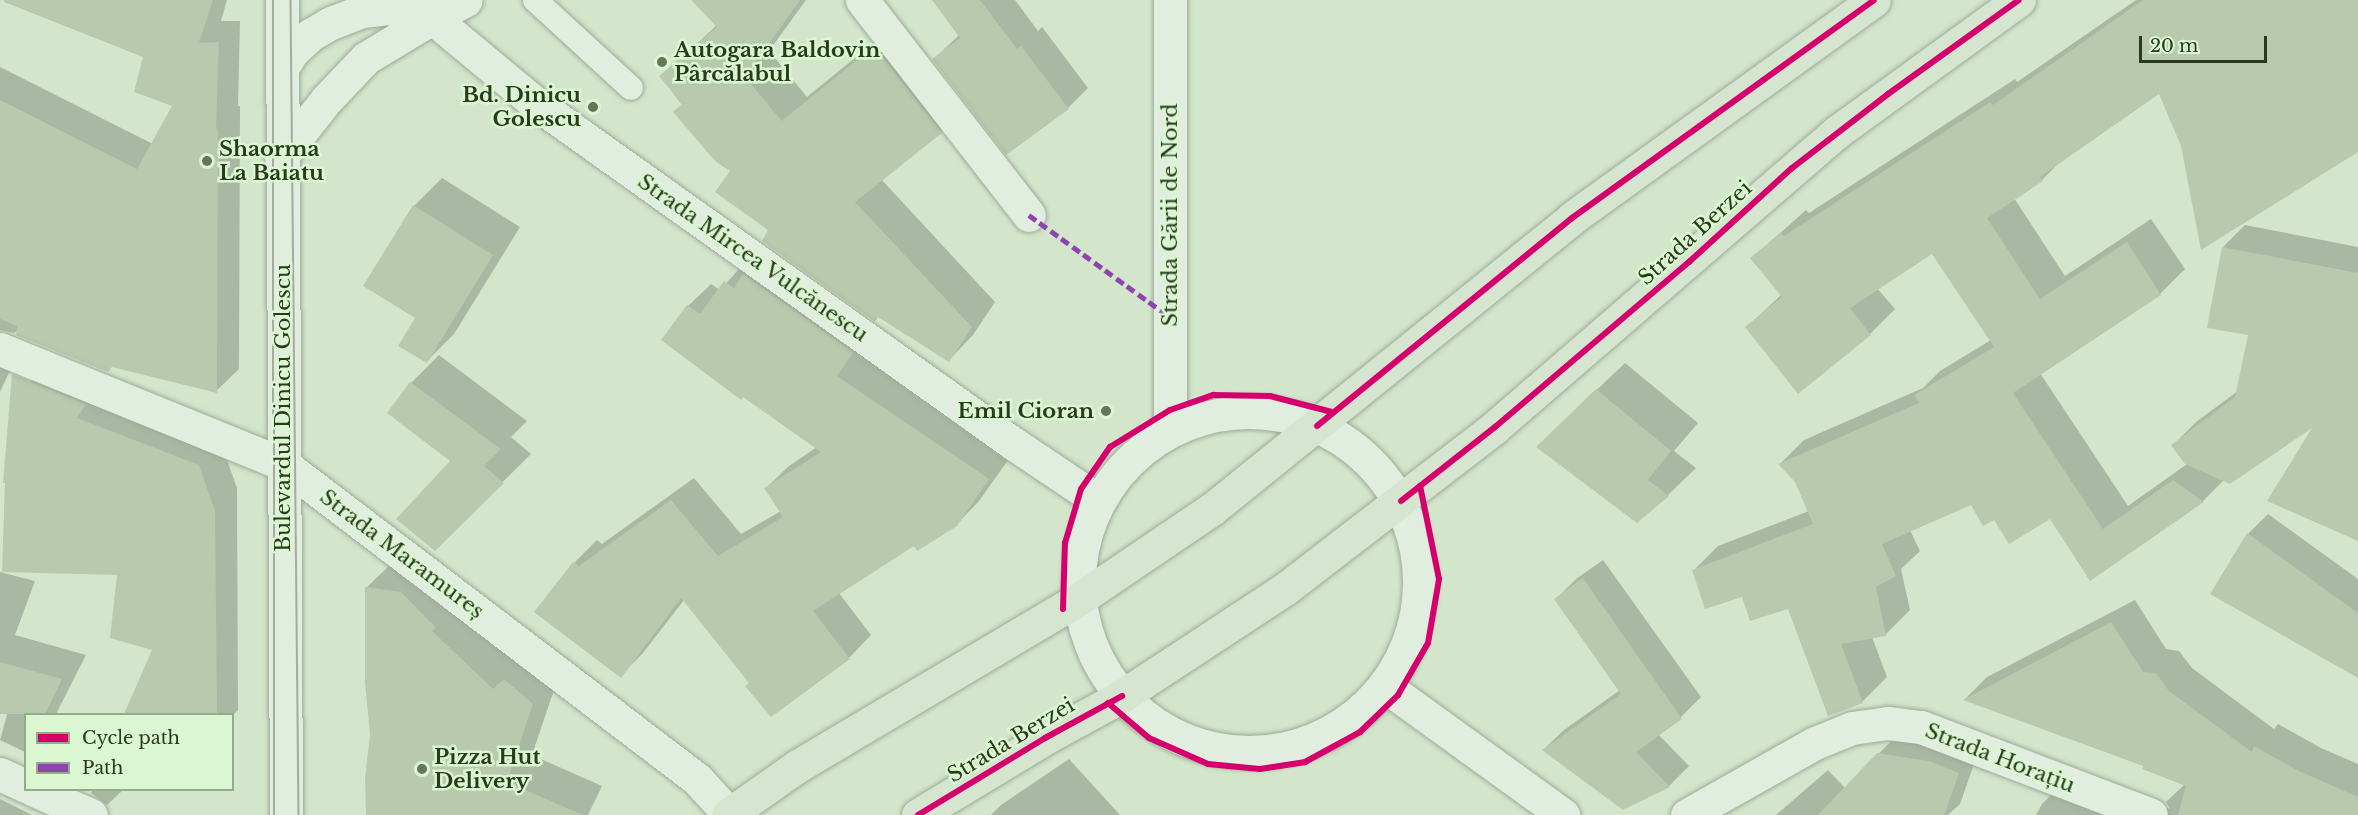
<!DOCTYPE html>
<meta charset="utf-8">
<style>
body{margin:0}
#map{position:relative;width:2358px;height:815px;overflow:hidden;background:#d3e6cc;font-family:"Libre Baskerville",serif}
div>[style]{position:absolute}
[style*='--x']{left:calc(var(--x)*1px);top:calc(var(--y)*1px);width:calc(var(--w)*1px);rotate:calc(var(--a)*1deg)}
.shadow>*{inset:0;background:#0003}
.building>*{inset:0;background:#b9c9ad}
.roads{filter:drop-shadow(0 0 2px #9dab96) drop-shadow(0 0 2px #9dab96)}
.service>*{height:24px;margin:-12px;padding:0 12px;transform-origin:12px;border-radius:12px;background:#e1eddf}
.minor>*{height:33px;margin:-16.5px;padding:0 16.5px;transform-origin:16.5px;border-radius:16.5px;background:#e1eddf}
.tertiary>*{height:33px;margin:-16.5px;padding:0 16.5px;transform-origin:16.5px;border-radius:16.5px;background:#e1eddf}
.secondary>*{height:33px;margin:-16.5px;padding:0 16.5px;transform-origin:16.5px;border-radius:16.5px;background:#e1eddf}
.secondary>.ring{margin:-16.5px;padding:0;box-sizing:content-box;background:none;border:33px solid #e1eddf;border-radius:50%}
.primary>*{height:33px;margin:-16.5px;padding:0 16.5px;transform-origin:16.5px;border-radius:16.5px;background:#d5e5d0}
.tram>*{height:1.5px;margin:-0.75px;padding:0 0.75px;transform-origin:0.75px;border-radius:0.75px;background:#a3ac9f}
.quiet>*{height:4.5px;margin-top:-2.25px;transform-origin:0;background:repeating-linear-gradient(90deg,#8e44ad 0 9px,transparent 0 13.5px)}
.cycleway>*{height:6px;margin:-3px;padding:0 3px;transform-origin:3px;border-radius:3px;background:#d6006c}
.dots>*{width:16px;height:16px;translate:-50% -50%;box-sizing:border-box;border:3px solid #daf7d2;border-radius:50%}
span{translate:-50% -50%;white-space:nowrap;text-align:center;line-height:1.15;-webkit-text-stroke:5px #daf7d2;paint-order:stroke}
.poi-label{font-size:21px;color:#2a3a1d;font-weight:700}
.left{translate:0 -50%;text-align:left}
.right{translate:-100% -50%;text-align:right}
.street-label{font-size:21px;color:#2a3a1d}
.legend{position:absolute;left:24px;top:713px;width:210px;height:78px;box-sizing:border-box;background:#daf7d2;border:2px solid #94ab8a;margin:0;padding:8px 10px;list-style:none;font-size:18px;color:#2a3a1d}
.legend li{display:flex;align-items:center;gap:12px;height:30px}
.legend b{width:30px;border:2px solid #94ab8a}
.scale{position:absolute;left:2139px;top:36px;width:128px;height:27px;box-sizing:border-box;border:3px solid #2a3a1d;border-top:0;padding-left:8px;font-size:18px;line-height:21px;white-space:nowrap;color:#2a3a1d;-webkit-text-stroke:4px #daf7d2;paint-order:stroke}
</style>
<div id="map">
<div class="shadow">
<i style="clip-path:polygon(3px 0,227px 0,221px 21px,240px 21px,238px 106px,240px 106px,239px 369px,216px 391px,18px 330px,14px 333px,0 330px,0 67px,153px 144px,174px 106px,145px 56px)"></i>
<i style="clip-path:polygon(693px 0,806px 0,769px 51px,807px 97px,899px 22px,965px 107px,941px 132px,881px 179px,995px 302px,973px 335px,949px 360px,770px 229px,732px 171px,661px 77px,717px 25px)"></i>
<i style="clip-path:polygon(942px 0,1015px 0,1038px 31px,1042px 27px,1088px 88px,1068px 108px,934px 59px,959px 35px)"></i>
<i style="clip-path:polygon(2136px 0,2358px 0,2358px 149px,2182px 146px,2159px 92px,2063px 159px,2042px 180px,2014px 198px,2065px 276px,2151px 219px,2185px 269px,2161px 293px,2040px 373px,2128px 506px,2187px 464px,2173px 445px,2196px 422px,2238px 391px,2249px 333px,2223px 247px,2245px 225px,2358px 247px,2358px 540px,2317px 422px,2224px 480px,2203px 501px,2090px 579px,2051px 517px,1994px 518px,1972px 503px,1910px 530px,1920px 551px,1901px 569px,1910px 610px,1886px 634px,1872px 637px,1887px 677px,1862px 702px,1789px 607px,1742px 595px,1694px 570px,1718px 546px,1809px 511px,1796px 481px,1780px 464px,1804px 440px,1923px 388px,1940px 371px,1991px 340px,1933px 252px,1877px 288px,1895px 309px,1870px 334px,1798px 392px,1747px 327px,1781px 295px,1752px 258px,1806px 210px,1809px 213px,2015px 79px,2017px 82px)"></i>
<i style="clip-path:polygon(442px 178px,520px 227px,454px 334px,426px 362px,417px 318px,414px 206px)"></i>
<i style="clip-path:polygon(748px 259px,1011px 456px,979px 501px,956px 525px,915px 544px,839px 593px,871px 635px,849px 658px,751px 682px,684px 600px,643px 653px,620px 676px,536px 612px,574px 563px,597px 540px,602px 544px,694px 478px,741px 534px,781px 511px,766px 488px,789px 466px,817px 447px,688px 306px,711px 284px,720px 290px)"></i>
<i style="clip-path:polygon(439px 355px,527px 421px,511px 437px,531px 454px,435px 549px,453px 461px,411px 383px)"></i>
<i style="clip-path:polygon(0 360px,12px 366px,0 392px)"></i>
<i style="clip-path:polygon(1625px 363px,1698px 423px,1674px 451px,1696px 468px,1668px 495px,1637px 521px,1566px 419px)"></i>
<i style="clip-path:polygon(34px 378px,221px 443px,237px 488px,238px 710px,232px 716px,126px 714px,155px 649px,119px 574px,12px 400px)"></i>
<i style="clip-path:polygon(2268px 514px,2358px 579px,2358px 676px,2248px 534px)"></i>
<i style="clip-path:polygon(1603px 560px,1701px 697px,1681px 717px,1658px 734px,1689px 766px,1669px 786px,1623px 808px,1544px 749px,1564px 730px,1620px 690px,1556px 599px,1576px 579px)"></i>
<i style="clip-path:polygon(393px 562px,558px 678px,532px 755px,602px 786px,588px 815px,368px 815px,371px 734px,367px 587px)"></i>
<i style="clip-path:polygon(0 572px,35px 581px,15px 635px,86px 655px,56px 714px,26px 714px,25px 752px,0 740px,9px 707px,0 703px)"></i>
<i style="clip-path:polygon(2135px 600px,2166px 649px,2179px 651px,2192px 668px,2274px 729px,2278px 724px,2321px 748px,2358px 764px,2358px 815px,2036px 815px,2042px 804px,2065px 781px,2170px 809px,2166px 802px,2185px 784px,2145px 765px,1965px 699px,1987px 677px)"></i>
<i style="clip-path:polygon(1899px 733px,1978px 753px,1960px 804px,1948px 815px,1776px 815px,1828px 770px,1845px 788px)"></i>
<i style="clip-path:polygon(1069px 759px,1120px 815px,991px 815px,1001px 805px)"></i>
<i style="clip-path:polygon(93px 790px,123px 790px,107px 805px,91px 793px)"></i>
<i style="clip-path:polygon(0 799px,32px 815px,0 815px)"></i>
</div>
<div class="building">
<i style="clip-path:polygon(5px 0,213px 0,199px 43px,219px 42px,216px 128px,218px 129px,217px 393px,112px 367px,108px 372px,16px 335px,17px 326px,0 319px,0 100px,137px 169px,172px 106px,134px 92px,143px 57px,4px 2px)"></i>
<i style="clip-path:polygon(691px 0,800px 0,745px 77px,782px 121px,874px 46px,942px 133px,855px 202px,972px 327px,949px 362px,878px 317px,875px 322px,762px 241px,768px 230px,715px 192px,730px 171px,716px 162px,673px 112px,682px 104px,659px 76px,717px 27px)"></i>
<i style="clip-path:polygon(932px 0,980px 0,1017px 49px,1021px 46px,1069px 109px,1006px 155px,932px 59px,960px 38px)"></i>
<i style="clip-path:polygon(2143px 0,2358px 0,2358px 152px,2201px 250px,2181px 146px,2159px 94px,2040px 177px,2043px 181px,1987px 218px,2040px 299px,2127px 242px,2161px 295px,2013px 393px,2103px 529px,2173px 480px,2204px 502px,2090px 581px,2050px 519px,2009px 544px,1994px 520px,1983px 526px,1971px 505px,1882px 544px,1896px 576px,1876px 587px,1886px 636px,1841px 644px,1863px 703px,1828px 716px,1788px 609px,1750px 621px,1742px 597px,1705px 609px,1692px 570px,1813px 524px,1795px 482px,1778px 464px,1919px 403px,1914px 395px,1994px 347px,1932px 254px,1850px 308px,1871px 335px,1798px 394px,1745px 327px,1782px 297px,1750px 258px,1781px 233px,1784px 236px,1990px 102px,1993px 105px)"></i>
<i style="clip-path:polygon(413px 205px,493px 255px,427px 363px,398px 346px,415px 318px,363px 286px)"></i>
<i style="clip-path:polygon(2222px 247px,2358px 273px,2358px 541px,2267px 501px,2312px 428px,2230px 484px,2185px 464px,2171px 445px,2235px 397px,2248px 335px,2207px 328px)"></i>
<i style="clip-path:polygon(743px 274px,853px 352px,837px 376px,989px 479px,957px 526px,917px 551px,914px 546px,813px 611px,850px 659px,771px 717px,745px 686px,749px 683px,681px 598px,621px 678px,534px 612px,573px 562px,579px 566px,671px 500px,718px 556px,783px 517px,764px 488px,821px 452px,743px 397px,741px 400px,661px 340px,687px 305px,700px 314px,724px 281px,734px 288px)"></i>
<i style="clip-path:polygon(12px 374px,86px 404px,77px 418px,199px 465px,215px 511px,217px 714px,124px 714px,152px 650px,110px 638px,117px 575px,2px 572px,5px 483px,3px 483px)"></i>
<i style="clip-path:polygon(410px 382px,501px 449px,484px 466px,504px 483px,435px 551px,396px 519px,450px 461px,387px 413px)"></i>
<i style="clip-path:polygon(1596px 389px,1671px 451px,1648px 480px,1669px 496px,1637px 523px,1536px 447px)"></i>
<i style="clip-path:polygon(2247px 533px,2358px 613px,2358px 678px,2210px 594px)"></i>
<i style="clip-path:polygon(1583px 578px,1682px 719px,1636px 752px,1670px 787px,1623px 810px,1542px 750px,1621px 694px,1554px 599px)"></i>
<i style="clip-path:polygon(365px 587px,401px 592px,436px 628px,432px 631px,493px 689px,504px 679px,533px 704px,507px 782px,583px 815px,366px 815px,365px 779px,370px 734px,365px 683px)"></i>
<i style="clip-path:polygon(2111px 622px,2143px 672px,2156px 673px,2169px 691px,2252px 752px,2254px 746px,2297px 770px,2358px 797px,2358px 815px,2178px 815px,2186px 786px,2142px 769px,2143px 766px,1963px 700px)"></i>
<i style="clip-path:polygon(0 662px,62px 679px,45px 714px,0 714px)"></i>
<i style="clip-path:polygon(1877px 753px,1929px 761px,1959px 773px,1944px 815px,1818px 815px)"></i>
</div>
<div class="roads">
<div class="service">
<i style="--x:535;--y:0;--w:130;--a:42.5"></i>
</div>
<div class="minor">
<i style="--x:862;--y:0;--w:272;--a:52.2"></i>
<i style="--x:0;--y:349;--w:305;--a:22.1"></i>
<i style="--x:283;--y:464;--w:520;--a:37.27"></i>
<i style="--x:697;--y:779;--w:47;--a:47.6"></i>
<i style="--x:0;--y:774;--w:29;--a:25"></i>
<i style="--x:34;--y:790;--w:62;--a:23.7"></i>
<i style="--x:1687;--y:815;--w:147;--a:-29.4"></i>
<i style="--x:1815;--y:743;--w:40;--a:-22"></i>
<i style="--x:1852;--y:728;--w:36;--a:-8"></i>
<i style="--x:1888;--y:723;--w:33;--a:7"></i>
<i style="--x:1921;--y:727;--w:246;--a:20.9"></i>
</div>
<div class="tertiary">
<i style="--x:432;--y:18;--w:38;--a:-28"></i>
<i style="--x:1170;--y:430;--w:430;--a:-90"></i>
</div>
<div class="secondary">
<i style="--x:282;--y:0;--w:815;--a:89.72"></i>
<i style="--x:411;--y:0;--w:160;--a:39.7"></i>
<i style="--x:534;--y:102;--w:589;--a:35.47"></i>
<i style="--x:1014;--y:444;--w:102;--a:33.8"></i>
<i style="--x:282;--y:68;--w:19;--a:-58"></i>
<i style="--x:292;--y:52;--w:25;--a:-43"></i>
<i style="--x:310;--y:35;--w:24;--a:-30"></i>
<i style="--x:331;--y:23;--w:33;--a:-21"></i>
<i style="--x:362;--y:11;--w:55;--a:-6.2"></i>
<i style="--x:281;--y:157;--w:74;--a:-51.6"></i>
<i style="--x:327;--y:99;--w:57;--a:-46.4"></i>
<i style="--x:366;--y:58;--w:77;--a:-31.2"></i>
<i class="ring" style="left:1079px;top:412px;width:307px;height:307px"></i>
<i style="--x:1385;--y:686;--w:220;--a:35.9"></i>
</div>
<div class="primary">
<i style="--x:728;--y:815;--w:83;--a:-35.2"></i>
<i style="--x:796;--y:767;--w:329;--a:-30.7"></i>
<i style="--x:1079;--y:599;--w:161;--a:-34.1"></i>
<i style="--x:1212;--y:509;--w:463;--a:-38.9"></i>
<i style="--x:1572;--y:218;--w:372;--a:-35.8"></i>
<i style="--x:918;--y:815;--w:149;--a:-31.2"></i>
<i style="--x:1045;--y:738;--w:88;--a:-28.6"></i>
<i style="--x:1122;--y:696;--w:195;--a:-33.3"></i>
<i style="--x:1285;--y:589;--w:265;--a:-37.6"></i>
<i style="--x:1495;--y:427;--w:452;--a:-40.8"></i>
<i style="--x:1837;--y:132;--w:225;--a:-36"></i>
</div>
</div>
<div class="tram">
<i style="--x:273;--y:0;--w:815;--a:89.86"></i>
<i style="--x:291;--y:0;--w:815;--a:89.44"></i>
</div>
<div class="quiet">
<i style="--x:1029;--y:215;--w:174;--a:35.9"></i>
</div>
<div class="cycleway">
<i style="--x:1317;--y:426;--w:329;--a:-39.2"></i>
<i style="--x:1572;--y:218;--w:372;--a:-35.8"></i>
<i style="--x:1401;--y:501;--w:120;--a:-38.2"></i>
<i style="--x:1495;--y:427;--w:255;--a:-40.4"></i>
<i style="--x:1689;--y:262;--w:139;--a:-42.4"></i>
<i style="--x:1792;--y:168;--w:121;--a:-37.6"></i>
<i style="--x:1888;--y:94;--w:161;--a:-35.7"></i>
<i style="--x:1063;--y:609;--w:66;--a:-88.3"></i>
<i style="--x:1065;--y:543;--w:56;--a:-73.5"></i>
<i style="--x:1081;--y:489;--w:51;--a:-55.4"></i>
<i style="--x:1110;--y:447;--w:70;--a:-31.7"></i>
<i style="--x:1170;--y:410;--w:46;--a:-19.2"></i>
<i style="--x:1213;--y:395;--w:57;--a:1"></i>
<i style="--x:1270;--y:396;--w:64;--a:14.5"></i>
<i style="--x:1108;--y:703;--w:54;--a:40.5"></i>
<i style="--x:1149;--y:738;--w:64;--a:23.8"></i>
<i style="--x:1208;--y:764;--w:52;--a:5.5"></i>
<i style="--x:1260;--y:769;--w:46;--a:-8.8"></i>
<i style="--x:1305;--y:762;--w:63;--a:-28.6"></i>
<i style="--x:1360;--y:732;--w:53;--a:-44.2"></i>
<i style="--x:1398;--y:695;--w:60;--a:-60"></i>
<i style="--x:1428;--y:643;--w:65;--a:-80.2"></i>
<i style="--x:1439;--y:579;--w:95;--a:-101.5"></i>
<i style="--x:918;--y:815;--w:149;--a:-31.2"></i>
<i style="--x:1045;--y:738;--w:88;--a:-28.6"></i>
</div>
<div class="dots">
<i style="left:662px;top:62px;background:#65765a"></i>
<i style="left:593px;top:107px;background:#65765a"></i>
<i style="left:207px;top:161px;background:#65765a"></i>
<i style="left:1106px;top:411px;background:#65765a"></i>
<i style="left:422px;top:769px;background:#65765a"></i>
</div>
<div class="poi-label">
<span class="left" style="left:674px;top:62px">Autogara Baldovin<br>Pârcălabul</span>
<span class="right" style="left:581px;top:107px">Bd. Dinicu<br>Golescu</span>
<span class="left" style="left:219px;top:161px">Shaorma<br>La Baiatu</span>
<span class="right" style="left:1094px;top:411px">Emil Cioran</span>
<span class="left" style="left:434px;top:769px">Pizza Hut<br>Delivery</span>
</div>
<div class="street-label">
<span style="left:1170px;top:215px;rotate:-90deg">Strada Gării de Nord</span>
<span style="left:1695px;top:233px;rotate:-42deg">Strada Berzei</span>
<span style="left:753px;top:258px;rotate:35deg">Strada Mircea Vulcănescu</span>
<span style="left:283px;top:408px;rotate:-90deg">Bulevardul Dinicu Golescu</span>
<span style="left:402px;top:554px;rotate:37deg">Strada Maramureș</span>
<span style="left:1011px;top:740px;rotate:-31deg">Strada Berzei</span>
<span style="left:2000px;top:758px;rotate:21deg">Strada Horațiu</span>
</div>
<ul class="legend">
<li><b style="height:8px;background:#d6006c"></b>Cycle path</li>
<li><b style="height:8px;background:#8e44ad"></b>Path</li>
</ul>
<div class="scale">20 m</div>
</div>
